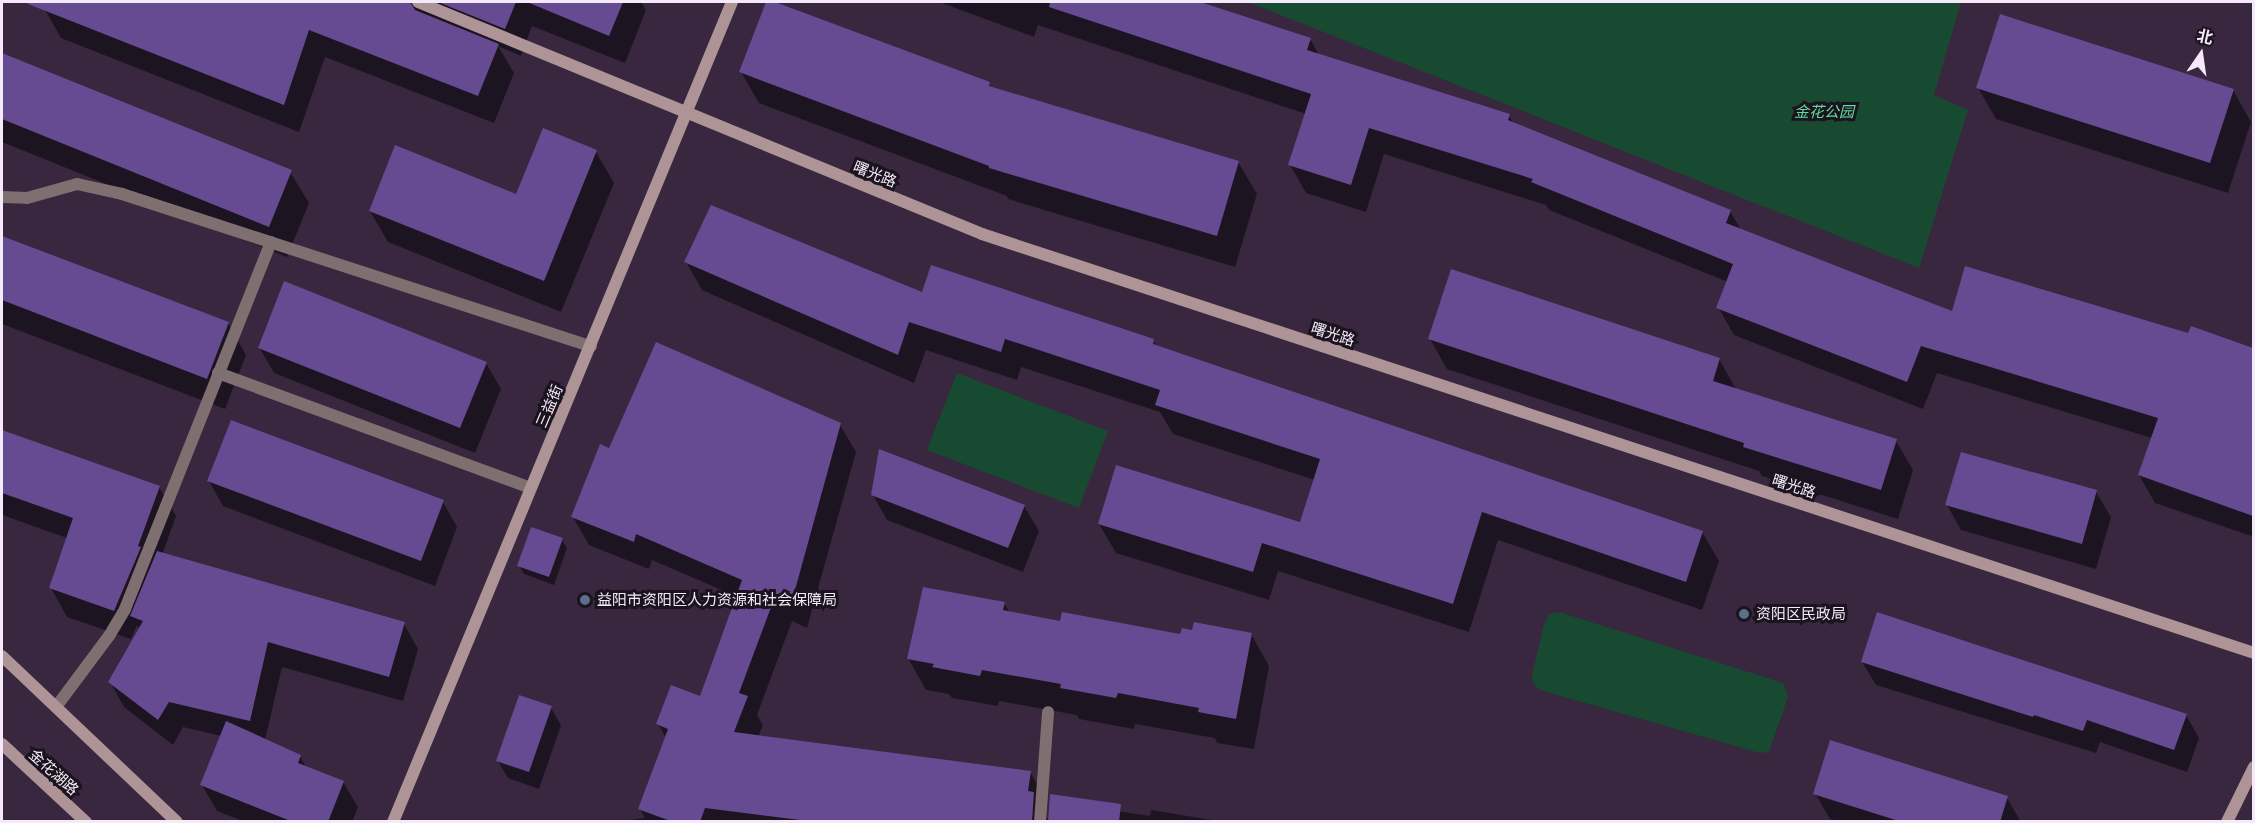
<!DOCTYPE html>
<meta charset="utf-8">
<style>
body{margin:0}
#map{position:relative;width:2255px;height:823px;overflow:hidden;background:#38273e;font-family:"IBM Plex Serif","Noto Sans SC",serif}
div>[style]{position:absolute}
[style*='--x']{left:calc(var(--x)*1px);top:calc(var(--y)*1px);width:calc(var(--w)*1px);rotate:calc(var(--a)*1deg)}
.green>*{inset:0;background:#184a31}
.shadow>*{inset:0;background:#0007}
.building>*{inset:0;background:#664a92}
.lane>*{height:12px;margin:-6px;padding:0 6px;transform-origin:6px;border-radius:6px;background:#806f70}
.secondary>*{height:12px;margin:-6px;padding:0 6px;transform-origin:6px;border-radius:6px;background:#ae9496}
.dots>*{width:16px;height:16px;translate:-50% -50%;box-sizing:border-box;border:3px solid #1b131d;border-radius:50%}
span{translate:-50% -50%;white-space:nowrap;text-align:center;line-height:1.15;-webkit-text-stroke:6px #1b131d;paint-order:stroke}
.park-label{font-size:15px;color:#5fdc9d;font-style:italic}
.street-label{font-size:15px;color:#f5eaf9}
.poi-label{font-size:15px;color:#f5eaf9}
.left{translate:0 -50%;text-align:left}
.frame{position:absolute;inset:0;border:3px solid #f5eaf9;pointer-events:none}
.north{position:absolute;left:2171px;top:24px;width:60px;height:60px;-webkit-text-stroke:4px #1b131d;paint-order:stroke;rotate:13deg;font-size:16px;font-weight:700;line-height:24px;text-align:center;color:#f5eaf9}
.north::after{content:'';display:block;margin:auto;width:21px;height:27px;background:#f5eaf9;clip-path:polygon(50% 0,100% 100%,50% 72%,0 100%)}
</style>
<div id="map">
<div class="green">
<i style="clip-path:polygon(1248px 2px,1961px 2px,1934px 95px,1968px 110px,1919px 268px)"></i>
<i style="clip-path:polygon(957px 373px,1108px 431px,1079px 508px,927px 450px)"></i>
<i style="clip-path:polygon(1559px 612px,1783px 683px,1788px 697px,1769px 752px,1760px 753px,1540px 690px,1533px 683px,1532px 675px,1544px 624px,1549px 614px)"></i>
</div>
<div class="shadow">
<i style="clip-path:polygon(48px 2px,641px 2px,646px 10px,625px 63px,532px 26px,521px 56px,498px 46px,514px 73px,494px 123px,325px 57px,299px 132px,61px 38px,45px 10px)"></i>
<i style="clip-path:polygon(768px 2px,989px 84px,992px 89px,1238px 162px,1257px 194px,1235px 267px,1008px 199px,1007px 196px,759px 103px,741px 72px)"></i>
<i style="clip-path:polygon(939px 2px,1195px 2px,1310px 39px,1319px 55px,1509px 116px,1515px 125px,1730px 211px,1741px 230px,1953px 313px,2189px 335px,2192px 328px,2254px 350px,2254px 537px,2155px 503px,2139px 475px,2152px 438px,1937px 373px,1923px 409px,1734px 335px,1718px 307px,1728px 282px,1549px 210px,1546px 205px,1384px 154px,1366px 212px,1306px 193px,1290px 165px,1306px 114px,1038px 25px,1034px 37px)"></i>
<i style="clip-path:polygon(2px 55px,290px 172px,309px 203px,287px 257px,2px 142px)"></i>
<i style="clip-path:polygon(1978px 88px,2233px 90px,2251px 122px,2228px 193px,1996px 119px)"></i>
<i style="clip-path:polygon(596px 152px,614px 183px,561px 312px,388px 242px,370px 211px,517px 196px)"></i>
<i style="clip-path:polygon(2px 237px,228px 323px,246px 355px,225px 409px,2px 324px)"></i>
<i style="clip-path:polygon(686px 262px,923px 294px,1153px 341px,1158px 348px,1702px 532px,1719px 561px,1702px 610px,1498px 540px,1469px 632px,1278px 571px,1269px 600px,1116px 553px,1099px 524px,1301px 524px,1315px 480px,1173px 434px,1160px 412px,1021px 367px,1017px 380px,926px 350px,914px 383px,702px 290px)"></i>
<i style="clip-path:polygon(1430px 339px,1719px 359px,1736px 389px,1896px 441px,1913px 470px,1898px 519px,1762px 476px,1759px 471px,1447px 369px)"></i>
<i style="clip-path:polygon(259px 347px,486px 363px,501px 389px,475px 453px,274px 373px)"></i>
<i style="clip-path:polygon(840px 425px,856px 452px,807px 628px,792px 621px,757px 715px,763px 725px,758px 737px,1030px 772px,1046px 799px,1044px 812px,1049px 822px,611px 822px,645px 818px,640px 809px,666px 738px,658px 724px,701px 698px,738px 597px,652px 560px,649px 569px,589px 545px,573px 517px,610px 450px)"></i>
<i style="clip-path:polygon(2px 431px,159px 487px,176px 516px,162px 555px,404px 624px,418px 649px,403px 701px,282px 667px,265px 740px,300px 756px,307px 769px,343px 782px,358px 807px,352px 822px,245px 822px,217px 811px,202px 785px,222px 736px,183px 727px,173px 745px,124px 707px,110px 682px,139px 629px,137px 625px,131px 639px,67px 617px,51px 588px,67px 538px,2px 515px)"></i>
<i style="clip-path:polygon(209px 481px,443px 502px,457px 527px,435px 586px,223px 506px)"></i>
<i style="clip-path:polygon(2096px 492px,2111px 517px,2096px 569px,1961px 530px,1947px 505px)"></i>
<i style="clip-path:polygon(873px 495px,1024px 506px,1039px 531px,1023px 572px,887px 520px)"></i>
<i style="clip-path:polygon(562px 540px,567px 548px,554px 585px,524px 574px,519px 566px)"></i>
<i style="clip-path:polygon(1004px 603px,1010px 613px,1061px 623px,1181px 636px,1251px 634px,1269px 666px,1254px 749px,1217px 743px,1215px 738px,1135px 724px,1134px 729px,1079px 719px,1077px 715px,999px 701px,998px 706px,952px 698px,949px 694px,926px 690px,908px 658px)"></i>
<i style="clip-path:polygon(1862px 662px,2186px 715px,2199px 738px,2187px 772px,2100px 742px,2096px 753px,1876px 685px)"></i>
<i style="clip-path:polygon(551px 708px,561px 725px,539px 789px,508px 778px,498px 761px)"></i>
<i style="clip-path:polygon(1815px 793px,2007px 798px,2021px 822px,1839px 822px,1830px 819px)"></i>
<i style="clip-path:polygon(1095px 808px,1150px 816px,1151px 810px,1224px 822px,1050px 822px)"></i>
</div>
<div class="building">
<i style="clip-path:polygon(28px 2px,410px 2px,415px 10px,499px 44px,478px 96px,309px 30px,284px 105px,28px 4px)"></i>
<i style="clip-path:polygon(438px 2px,516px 2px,505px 29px)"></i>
<i style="clip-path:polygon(527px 2px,623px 2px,609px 36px)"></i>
<i style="clip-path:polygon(766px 2px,775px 2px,990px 82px,989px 86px,1239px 161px,1217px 236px,989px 168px,989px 166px,739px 72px)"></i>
<i style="clip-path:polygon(1050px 2px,1200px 2px,1311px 38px,1307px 50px,1510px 114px,1508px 120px,1731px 210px,1726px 223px,1952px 311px,1965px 266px,2188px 333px,2191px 326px,2253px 348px,2253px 516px,2138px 475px,2158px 418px,1921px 346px,1907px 382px,1716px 308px,1733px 264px,1531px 182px,1533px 179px,1369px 128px,1351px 185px,1288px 165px,1311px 94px,1049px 7px)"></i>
<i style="clip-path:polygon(2000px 14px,2234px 89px,2210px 163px,1976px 88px)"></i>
<i style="clip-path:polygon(2px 53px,292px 170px,269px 227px,2px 119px)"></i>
<i style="clip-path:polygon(543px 128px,597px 150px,544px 281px,369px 211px,395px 145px,516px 194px)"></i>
<i style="clip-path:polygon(711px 205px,922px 292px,931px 265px,1154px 339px,1153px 344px,1703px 531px,1686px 582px,1482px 512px,1453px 604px,1262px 543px,1253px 572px,1098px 524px,1116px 465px,1300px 522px,1320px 459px,1155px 405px,1160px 390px,1005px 339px,1001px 352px,909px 322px,898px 355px,684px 262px)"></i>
<i style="clip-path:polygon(2px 236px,229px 322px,207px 379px,2px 300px)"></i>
<i style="clip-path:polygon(1451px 269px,1720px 358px,1713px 381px,1897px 439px,1881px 490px,1743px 447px,1744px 443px,1428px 339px)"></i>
<i style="clip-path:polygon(284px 281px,487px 362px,460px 428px,258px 348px)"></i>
<i style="clip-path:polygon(656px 342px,841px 423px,792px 601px,776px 594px,739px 693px,748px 696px,734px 732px,1031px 771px,1028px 791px,1034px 792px,1032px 822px,816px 822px,705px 808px,700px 822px,673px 822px,638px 809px,668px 729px,656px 724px,671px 685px,700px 696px,742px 580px,636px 534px,634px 542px,571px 517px,600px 444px,609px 448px)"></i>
<i style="clip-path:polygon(231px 420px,444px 500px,421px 561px,207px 481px)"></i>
<i style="clip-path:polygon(2px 430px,160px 486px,138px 546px,141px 547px,114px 611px,49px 588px,73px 518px,2px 493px)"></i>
<i style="clip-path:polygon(879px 449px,1025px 505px,1008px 548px,871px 495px)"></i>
<i style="clip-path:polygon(1961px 452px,2097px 490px,2082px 544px,1945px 505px)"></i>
<i style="clip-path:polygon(531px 527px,563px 538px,549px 577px,517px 566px)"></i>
<i style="clip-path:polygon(157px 551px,405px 622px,389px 677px,268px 642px,250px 721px,169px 702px,158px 720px,108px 682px,143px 621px,130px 616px)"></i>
<i style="clip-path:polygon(923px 587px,1005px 602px,1003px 610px,1060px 621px,1062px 612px,1180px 634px,1182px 628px,1192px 630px,1194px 622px,1252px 633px,1236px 719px,1198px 712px,1199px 708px,1118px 693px,1116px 698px,1060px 688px,1061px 684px,982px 670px,980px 676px,932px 667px,934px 664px,907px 659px)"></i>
<i style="clip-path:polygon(1877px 612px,2187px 714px,2174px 750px,2087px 720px,2083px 731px,2034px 715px,2033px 717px,1861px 662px)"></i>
<i style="clip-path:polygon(519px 695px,552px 706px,529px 772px,496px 761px)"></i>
<i style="clip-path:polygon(226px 721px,301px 755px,298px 763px,344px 781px,328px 822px,293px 822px,200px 785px)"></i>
<i style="clip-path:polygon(1830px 740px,2008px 796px,2000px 822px,1902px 822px,1813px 794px)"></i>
<i style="clip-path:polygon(1050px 794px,1121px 804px,1119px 822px,1048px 822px)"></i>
</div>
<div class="lane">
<i style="--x:2;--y:197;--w:25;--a:2"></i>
<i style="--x:27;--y:198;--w:52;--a:-15.6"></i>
<i style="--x:77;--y:184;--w:46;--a:12.5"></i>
<i style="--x:122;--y:194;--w:493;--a:18"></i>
<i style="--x:218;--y:373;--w:333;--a:20.2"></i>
<i style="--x:56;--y:707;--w:89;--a:-53.3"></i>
<i style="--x:109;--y:636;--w:31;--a:-59"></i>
<i style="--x:125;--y:609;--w:395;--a:-68.3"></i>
<i style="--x:1040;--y:822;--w:110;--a:-85.8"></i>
</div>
<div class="secondary">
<i style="--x:418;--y:2;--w:610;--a:22.36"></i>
<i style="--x:982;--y:234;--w:1339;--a:18.23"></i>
<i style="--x:2;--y:656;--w:241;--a:43.5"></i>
<i style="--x:2;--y:744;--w:115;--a:42.9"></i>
<i style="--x:393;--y:822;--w:887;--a:-67.54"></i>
<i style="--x:2227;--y:822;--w:61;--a:-63.9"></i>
</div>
<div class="dots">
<i style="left:585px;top:600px;background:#5c6f8a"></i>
<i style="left:1744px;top:614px;background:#5c6f8a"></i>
</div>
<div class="park-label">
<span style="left:1824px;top:112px">金花公园</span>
</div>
<div class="street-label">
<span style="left:875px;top:174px;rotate:22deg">曙光路</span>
<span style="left:1333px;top:334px;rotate:18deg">曙光路</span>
<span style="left:549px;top:406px;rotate:-67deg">三益街</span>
<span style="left:1794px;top:486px;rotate:18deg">曙光路</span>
<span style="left:54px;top:772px;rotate:42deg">金花湖路</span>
</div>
<div class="poi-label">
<span class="left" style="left:597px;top:600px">益阳市资阳区人力资源和社会保障局</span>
<span class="left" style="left:1756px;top:614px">资阳区民政局</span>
</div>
<div class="frame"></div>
<div class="north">北</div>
</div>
